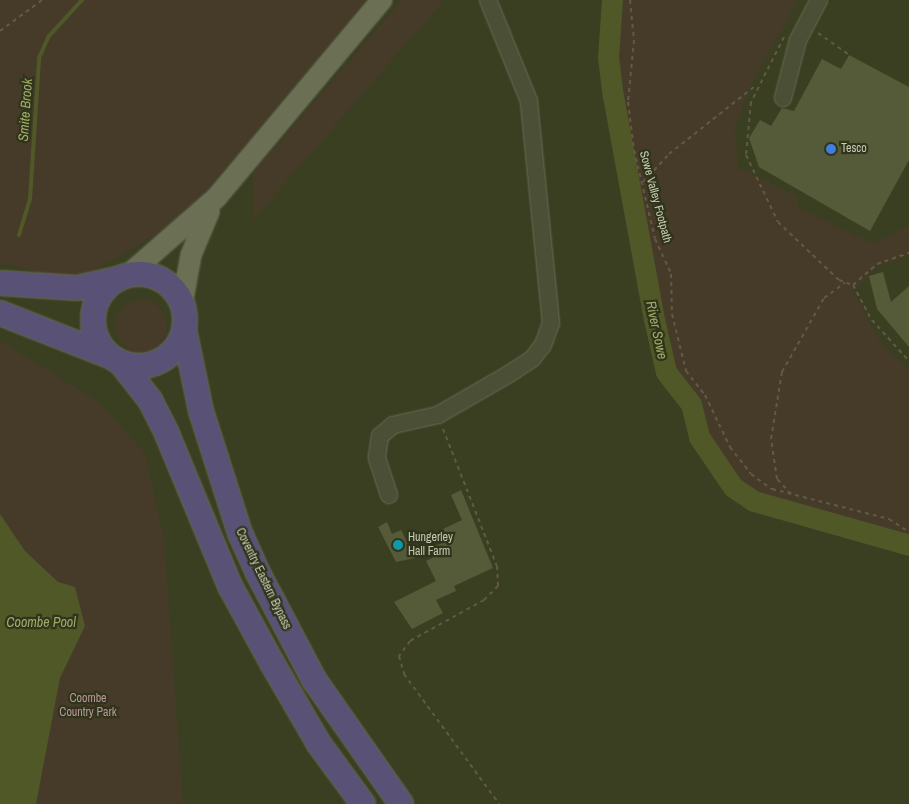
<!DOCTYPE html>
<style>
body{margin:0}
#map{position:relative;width:909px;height:804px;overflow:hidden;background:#3a3f22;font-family:"Archivo Narrow",sans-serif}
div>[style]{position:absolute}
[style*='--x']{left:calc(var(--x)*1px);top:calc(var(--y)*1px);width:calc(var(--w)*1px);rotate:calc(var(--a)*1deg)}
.green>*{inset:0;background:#463b29}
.round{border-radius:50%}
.water>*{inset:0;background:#505828}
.stream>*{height:4px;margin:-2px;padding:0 2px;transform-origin:2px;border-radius:2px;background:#505828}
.river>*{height:21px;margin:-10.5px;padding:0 10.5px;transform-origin:10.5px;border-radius:10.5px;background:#505828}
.building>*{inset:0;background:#555b38}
.path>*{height:2px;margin-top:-1px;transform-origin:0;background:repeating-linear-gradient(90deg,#615946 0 4px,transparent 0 8px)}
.roads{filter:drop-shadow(0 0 1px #686d54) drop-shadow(0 0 1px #686d54)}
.minor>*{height:16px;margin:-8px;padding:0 8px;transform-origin:8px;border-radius:8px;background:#4b4f36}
.major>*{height:20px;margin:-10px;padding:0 10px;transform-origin:10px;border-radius:10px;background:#6b6f54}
.highway>*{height:24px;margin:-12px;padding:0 12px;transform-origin:12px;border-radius:12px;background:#595276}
.highway>.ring{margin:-12px;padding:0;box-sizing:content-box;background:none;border:24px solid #595276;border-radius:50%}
.dots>*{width:14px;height:14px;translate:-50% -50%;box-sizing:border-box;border:2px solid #30341b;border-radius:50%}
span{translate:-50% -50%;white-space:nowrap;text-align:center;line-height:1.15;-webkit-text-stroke:4.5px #30341b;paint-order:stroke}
.poi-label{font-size:12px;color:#c5cab2}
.left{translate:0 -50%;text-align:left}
.street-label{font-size:12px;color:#c5cab2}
.park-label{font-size:12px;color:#ba959c}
.water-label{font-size:14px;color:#a1ac68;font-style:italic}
</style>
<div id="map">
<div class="green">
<i style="clip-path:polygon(0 0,366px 0,209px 188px,160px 232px,94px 271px,59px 277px,0 263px)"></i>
<i style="clip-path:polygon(402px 0,444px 0,253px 220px,253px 173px)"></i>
<i style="clip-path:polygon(609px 0,798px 0,750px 86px,735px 127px,738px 168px,797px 196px,797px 207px,873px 244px,909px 226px,909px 255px,876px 266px,853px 291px,882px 345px,909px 369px,909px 550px,755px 509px,734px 497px,703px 461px,685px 406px,672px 394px,661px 368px,625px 206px,600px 52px)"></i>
<i class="round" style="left:115px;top:300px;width:52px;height:52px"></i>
<i style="clip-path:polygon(0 341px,96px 400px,145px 453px,164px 539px,183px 804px,0 804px)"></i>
</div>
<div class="water">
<i style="clip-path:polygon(0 514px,25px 551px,58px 582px,75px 587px,85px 626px,60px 678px,36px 804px,0 804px)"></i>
</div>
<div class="stream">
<i style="--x:19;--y:235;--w:38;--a:-73"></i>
<i style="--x:30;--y:199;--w:141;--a:-86.3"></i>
<i style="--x:39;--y:58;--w:24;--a:-66"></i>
<i style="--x:49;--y:36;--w:49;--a:-47.5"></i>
</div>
<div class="river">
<i style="--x:612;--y:0;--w:57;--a:94"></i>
<i style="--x:608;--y:57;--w:39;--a:83"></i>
<i style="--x:613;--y:96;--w:227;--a:79.6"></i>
<i style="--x:654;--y:319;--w:54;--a:77.2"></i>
<i style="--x:666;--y:372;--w:41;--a:52"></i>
<i style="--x:691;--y:404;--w:34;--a:76"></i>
<i style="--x:699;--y:437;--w:60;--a:55.8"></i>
<i style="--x:733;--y:487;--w:25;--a:34"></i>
<i style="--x:754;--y:501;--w:161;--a:15.8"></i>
</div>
<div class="building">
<i style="clip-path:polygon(849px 55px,909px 87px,909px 160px,870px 231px,759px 167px,749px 138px,760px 120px,771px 126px,782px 108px,794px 111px,822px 59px,841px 69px)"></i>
<i style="clip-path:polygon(883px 272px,891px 302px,909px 286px,909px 347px,877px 309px,869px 276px)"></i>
<i style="clip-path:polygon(461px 490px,493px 568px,454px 586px,456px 591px,436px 600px,443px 613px,412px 629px,394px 602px,436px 581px,426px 561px,440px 554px,436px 546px,448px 540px,443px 529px,462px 520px,451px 495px)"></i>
<i style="clip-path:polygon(387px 522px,392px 534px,401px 530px,415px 558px,396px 562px,378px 527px)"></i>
</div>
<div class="path">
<i style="--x:630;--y:0;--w:40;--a:84.3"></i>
<i style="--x:634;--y:40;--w:62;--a:95.5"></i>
<i style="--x:628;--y:102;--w:48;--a:82.9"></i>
<i style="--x:634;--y:150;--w:91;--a:76.7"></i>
<i style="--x:655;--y:239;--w:38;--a:65"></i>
<i style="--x:671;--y:274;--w:40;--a:88.6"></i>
<i style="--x:672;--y:314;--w:59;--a:76.2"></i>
<i style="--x:686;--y:371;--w:31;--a:52"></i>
<i style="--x:705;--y:395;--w:58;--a:64.3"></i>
<i style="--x:730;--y:447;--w:34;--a:52"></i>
<i style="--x:751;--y:474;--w:26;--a:36"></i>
<i style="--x:772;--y:489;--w:121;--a:14.4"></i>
<i style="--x:889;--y:519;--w:24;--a:33"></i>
<i style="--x:0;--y:31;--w:52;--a:-36.4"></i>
<i style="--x:818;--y:33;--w:38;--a:35"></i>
<i style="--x:784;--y:37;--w:73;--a:116.9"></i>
<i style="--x:751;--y:102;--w:53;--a:95.4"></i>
<i style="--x:746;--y:155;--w:74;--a:64.5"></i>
<i style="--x:778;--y:222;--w:84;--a:43.6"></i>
<i style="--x:839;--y:280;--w:15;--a:20"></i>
<i style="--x:853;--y:285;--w:40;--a:62"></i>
<i style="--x:872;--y:320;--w:55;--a:47.9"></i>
<i style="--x:643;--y:182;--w:38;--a:-47"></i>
<i style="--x:669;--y:154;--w:110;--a:-38.3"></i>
<i style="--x:853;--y:285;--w:32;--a:-41"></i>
<i style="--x:877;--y:264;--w:34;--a:-19"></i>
<i style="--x:443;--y:429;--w:147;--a:68.5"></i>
<i style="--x:497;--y:566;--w:20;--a:87"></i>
<i style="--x:498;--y:586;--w:20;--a:135"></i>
<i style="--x:484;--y:600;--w:85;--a:151"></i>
<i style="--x:410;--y:641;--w:19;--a:126"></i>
<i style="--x:399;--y:656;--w:19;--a:74"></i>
<i style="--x:404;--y:674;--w:161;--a:53.8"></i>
<i style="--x:791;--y:494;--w:21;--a:-133"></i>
<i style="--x:777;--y:479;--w:40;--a:-98.5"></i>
<i style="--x:771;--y:439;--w:68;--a:-80.7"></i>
<i style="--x:782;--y:372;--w:85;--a:-60.4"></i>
<i style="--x:824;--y:298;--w:26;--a:-36"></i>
</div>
<div class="roads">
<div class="minor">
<i style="--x:783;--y:98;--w:60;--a:-75.5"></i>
<i style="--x:798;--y:40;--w:45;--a:-62.3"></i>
<i style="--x:389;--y:495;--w:40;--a:-108"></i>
<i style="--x:377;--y:457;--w:21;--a:-82"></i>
<i style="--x:380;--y:436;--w:17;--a:-40"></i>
<i style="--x:393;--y:425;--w:46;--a:-12.5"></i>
<i style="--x:438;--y:415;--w:82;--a:-30"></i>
<i style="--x:509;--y:374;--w:27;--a:-33"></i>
<i style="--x:532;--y:359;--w:18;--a:-52"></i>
<i style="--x:543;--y:345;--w:23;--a:-70"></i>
<i style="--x:551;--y:323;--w:223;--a:-95.7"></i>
<i style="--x:529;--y:101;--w:109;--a:-112.1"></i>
</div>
<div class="major">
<i style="--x:128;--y:275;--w:118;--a:-41.2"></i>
<i style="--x:217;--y:197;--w:257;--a:-50.1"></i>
<i style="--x:182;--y:305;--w:51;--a:-79.8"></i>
<i style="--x:191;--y:255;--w:47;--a:-67.3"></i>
</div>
<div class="highway">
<i class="ring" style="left:93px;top:274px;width:68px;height:68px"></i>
<i style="--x:0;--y:283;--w:77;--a:3.7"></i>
<i style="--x:77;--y:288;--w:41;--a:-12.7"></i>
<i style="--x:0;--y:313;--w:117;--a:21.5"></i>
<i style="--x:184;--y:329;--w:84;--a:78.3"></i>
<i style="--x:201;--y:411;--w:128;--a:72.3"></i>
<i style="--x:240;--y:533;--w:44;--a:65.8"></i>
<i style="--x:258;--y:573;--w:122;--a:62.2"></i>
<i style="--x:315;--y:681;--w:150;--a:55"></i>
<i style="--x:121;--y:363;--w:47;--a:51.9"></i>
<i style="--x:150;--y:400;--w:38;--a:63"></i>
<i style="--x:167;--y:434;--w:165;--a:67.5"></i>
<i style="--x:230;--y:586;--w:88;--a:61.4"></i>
<i style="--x:272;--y:663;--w:94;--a:59.9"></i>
<i style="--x:319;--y:744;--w:74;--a:53.7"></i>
</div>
</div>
<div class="dots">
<i style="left:831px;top:149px;background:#3f7fe0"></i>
<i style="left:398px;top:545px;background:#0f9aa8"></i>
</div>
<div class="poi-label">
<span class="left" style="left:841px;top:149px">Tesco</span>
<span class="left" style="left:408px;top:545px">Hungerley<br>Hall Farm</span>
</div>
<div class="street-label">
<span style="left:655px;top:197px;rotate:75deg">Sowe Valley Footpath</span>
<span style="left:263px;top:579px;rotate:64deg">Coventry Eastern Bypass</span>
</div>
<div class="park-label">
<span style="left:88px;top:706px">Coombe<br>Country Park</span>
</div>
<div class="water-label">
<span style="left:25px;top:110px;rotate:-86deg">Smite Brook</span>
<span style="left:657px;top:330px;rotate:78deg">River Sowe</span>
<span style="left:41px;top:622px">Coombe Pool</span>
</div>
</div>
